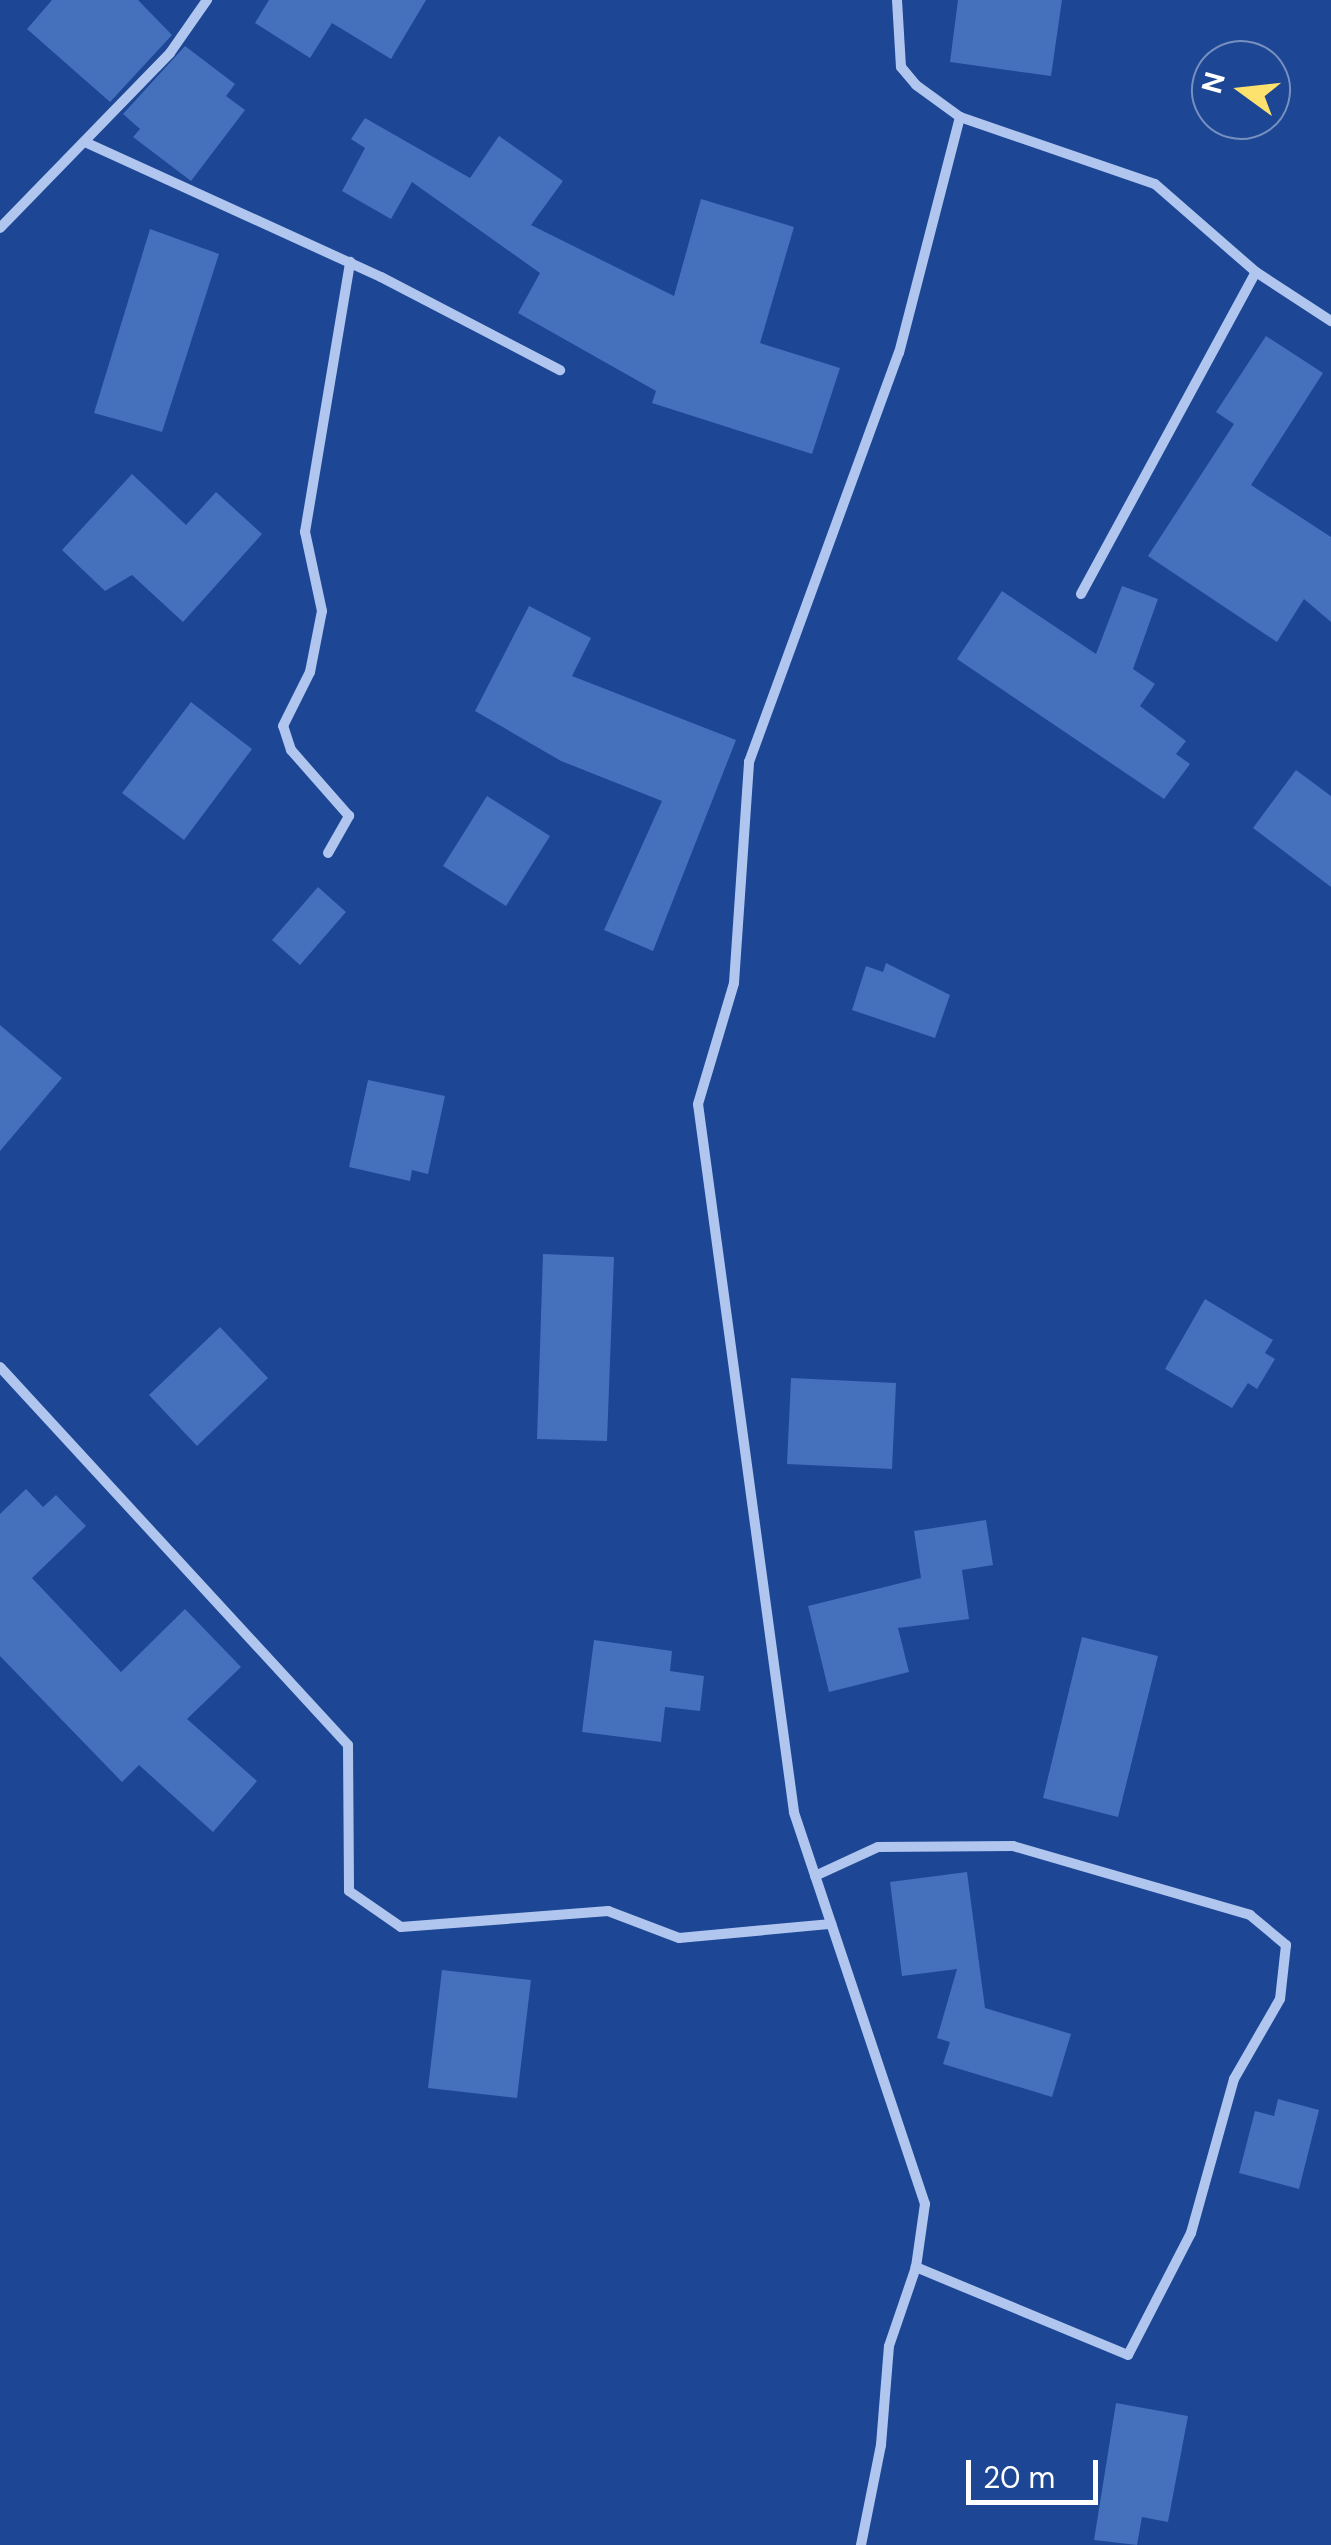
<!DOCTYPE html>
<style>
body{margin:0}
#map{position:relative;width:1331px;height:2545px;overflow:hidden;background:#1d4695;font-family:"DM Sans",sans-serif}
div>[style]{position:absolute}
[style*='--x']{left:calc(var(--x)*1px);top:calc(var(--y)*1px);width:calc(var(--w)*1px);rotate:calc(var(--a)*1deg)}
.building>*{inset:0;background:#4570bb}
.street>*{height:10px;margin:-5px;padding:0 5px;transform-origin:5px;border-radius:5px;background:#b0c6ef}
span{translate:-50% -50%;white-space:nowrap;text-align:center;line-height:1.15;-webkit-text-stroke:9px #1d4695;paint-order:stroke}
.north{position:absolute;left:1191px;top:40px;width:100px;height:100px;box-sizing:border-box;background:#1d4695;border:2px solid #7790bf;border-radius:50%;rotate:285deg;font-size:28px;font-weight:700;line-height:40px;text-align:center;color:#fff}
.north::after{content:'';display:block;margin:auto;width:35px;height:45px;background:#fee26e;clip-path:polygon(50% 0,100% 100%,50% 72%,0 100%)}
.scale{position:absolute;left:966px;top:2460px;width:132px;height:45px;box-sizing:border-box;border:5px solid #fff;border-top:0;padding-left:12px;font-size:30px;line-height:35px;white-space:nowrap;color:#fff;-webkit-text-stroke:8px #1d4695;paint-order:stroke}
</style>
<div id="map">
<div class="building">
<i style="clip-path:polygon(52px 0,138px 0,172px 35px,110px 102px,27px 29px)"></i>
<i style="clip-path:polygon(269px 0,426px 0,391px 59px,332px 23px,310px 58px,255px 23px)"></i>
<i style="clip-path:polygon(958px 0,1062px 0,1051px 76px,950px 62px)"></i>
<i style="clip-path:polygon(185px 46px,235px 84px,226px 96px,245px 110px,191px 181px,133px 137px,140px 129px,123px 114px)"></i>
<i style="clip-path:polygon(365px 118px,470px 178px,499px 136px,563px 181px,531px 225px,674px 296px,701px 199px,794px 227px,760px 343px,840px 368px,812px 454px,652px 403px,656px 391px,518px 313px,540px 273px,412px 182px,391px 219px,342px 191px,365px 148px,351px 139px)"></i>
<i style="clip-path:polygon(150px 229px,219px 254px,162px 432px,94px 413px)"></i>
<i style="clip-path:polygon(1266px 336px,1323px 373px,1251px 485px,1331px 537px,1331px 622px,1304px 599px,1277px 642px,1148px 556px,1234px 424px,1216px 412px)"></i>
<i style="clip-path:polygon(132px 474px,186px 525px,216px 492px,262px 534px,183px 622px,132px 575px,105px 591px,62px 550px)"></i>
<i style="clip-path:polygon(1122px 586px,1158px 599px,1133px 669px,1155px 684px,1140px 706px,1186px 741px,1176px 754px,1190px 764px,1164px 799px,957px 659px,1002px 591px,1096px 654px)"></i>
<i style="clip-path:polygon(529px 606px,591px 638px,572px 676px,736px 740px,653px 951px,604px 930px,662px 801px,561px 761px,475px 711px)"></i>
<i style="clip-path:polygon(191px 702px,252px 749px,184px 840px,122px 793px)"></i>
<i style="clip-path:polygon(1296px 770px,1331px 796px,1331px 887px,1253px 828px)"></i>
<i style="clip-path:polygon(487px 796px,550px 836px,506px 906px,443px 866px)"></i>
<i style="clip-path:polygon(318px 887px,346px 912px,300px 965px,272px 940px)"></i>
<i style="clip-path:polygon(886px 963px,950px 995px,935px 1038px,852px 1010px,866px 966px,883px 972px)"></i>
<i style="clip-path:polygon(0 1025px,62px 1078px,0 1151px)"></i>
<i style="clip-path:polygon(368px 1080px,445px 1096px,428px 1174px,412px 1170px,410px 1181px,349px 1167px)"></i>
<i style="clip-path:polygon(543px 1254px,614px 1257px,607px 1441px,537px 1439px)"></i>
<i style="clip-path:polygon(1205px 1299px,1273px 1340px,1265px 1353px,1275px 1359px,1257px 1389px,1248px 1383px,1232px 1408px,1165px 1369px)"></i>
<i style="clip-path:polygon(220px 1327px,268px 1378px,197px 1446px,149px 1395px)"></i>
<i style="clip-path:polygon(791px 1378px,896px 1383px,892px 1469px,787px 1464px)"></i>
<i style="clip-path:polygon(26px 1489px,43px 1507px,56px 1495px,86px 1526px,32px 1578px,121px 1672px,185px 1609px,241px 1667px,187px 1719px,257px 1781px,213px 1832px,139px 1765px,122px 1782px,0 1656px,0 1514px)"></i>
<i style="clip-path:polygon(986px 1520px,993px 1565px,962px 1570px,969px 1619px,898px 1628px,909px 1672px,829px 1692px,808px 1606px,921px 1578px,914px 1531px)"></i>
<i style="clip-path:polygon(1082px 1637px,1158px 1656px,1118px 1817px,1043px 1798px)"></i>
<i style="clip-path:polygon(594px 1640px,672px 1651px,670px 1671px,704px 1676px,700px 1711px,665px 1707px,661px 1742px,582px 1732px)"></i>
<i style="clip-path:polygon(967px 1872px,985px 2008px,1071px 2034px,1052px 2097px,943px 2064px,950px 2042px,937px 2038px,957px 1969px,902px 1976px,890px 1882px)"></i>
<i style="clip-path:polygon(442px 1970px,531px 1980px,517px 2098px,428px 2088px)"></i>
<i style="clip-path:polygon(1278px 2099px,1319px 2110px,1299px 2189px,1239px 2173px,1255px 2111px,1274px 2116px)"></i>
<i style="clip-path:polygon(1116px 2403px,1188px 2416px,1168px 2522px,1142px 2517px,1137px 2545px,1094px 2540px)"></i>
</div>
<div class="street">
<i style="--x:897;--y:0;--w:67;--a:86.6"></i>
<i style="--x:901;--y:67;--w:23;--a:50"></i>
<i style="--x:916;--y:85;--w:54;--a:36"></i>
<i style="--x:960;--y:117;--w:206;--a:19"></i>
<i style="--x:1155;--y:184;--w:134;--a:41.1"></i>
<i style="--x:1256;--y:272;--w:90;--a:33.2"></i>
<i style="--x:87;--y:143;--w:323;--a:24.5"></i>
<i style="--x:381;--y:277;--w:202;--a:27.5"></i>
<i style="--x:0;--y:228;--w:244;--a:-45.8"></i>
<i style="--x:170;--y:53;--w:65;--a:-55.1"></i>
<i style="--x:1081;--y:594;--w:366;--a:-61.5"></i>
<i style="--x:328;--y:853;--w:43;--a:-60.4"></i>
<i style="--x:349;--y:816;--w:88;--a:-131.3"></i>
<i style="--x:291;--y:750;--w:25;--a:-108"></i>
<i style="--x:283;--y:726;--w:60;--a:-63.4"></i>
<i style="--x:310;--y:672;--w:62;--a:-78.9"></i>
<i style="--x:322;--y:611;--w:81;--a:-102.1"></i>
<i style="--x:305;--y:532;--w:274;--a:-80.5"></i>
<i style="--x:0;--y:1367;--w:514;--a:47.37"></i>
<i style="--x:348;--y:1745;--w:146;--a:89.6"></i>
<i style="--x:349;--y:1891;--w:63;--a:34.7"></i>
<i style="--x:401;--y:1927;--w:208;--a:-4.4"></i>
<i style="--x:608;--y:1911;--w:76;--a:20.8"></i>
<i style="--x:679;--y:1938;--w:153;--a:-5.3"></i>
<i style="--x:815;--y:1876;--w:69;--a:-24.7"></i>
<i style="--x:878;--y:1847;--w:135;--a:-0.4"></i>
<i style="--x:1013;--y:1846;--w:247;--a:16.2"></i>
<i style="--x:1250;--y:1915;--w:47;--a:39.8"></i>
<i style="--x:1286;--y:1945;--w:54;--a:96.3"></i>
<i style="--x:1280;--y:1999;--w:92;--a:119.9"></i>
<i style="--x:1234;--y:2079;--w:160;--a:105.6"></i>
<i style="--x:1191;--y:2233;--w:137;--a:117.3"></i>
<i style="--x:1128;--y:2355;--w:230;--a:-157.5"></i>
<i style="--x:861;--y:2545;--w:102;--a:-78.7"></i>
<i style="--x:881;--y:2445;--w:99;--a:-85.4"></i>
<i style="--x:889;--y:2346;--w:83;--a:-71.1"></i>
<i style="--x:916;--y:2267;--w:64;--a:-81.9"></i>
<i style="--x:925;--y:2204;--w:413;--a:-108.5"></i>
<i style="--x:794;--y:1812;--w:714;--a:-97.72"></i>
<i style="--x:698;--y:1104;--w:126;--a:-73.4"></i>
<i style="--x:734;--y:983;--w:222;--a:-86.1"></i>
<i style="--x:749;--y:762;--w:436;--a:-69.9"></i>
<i style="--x:899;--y:353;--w:244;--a:-75.5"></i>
</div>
<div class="north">N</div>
<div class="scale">20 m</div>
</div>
